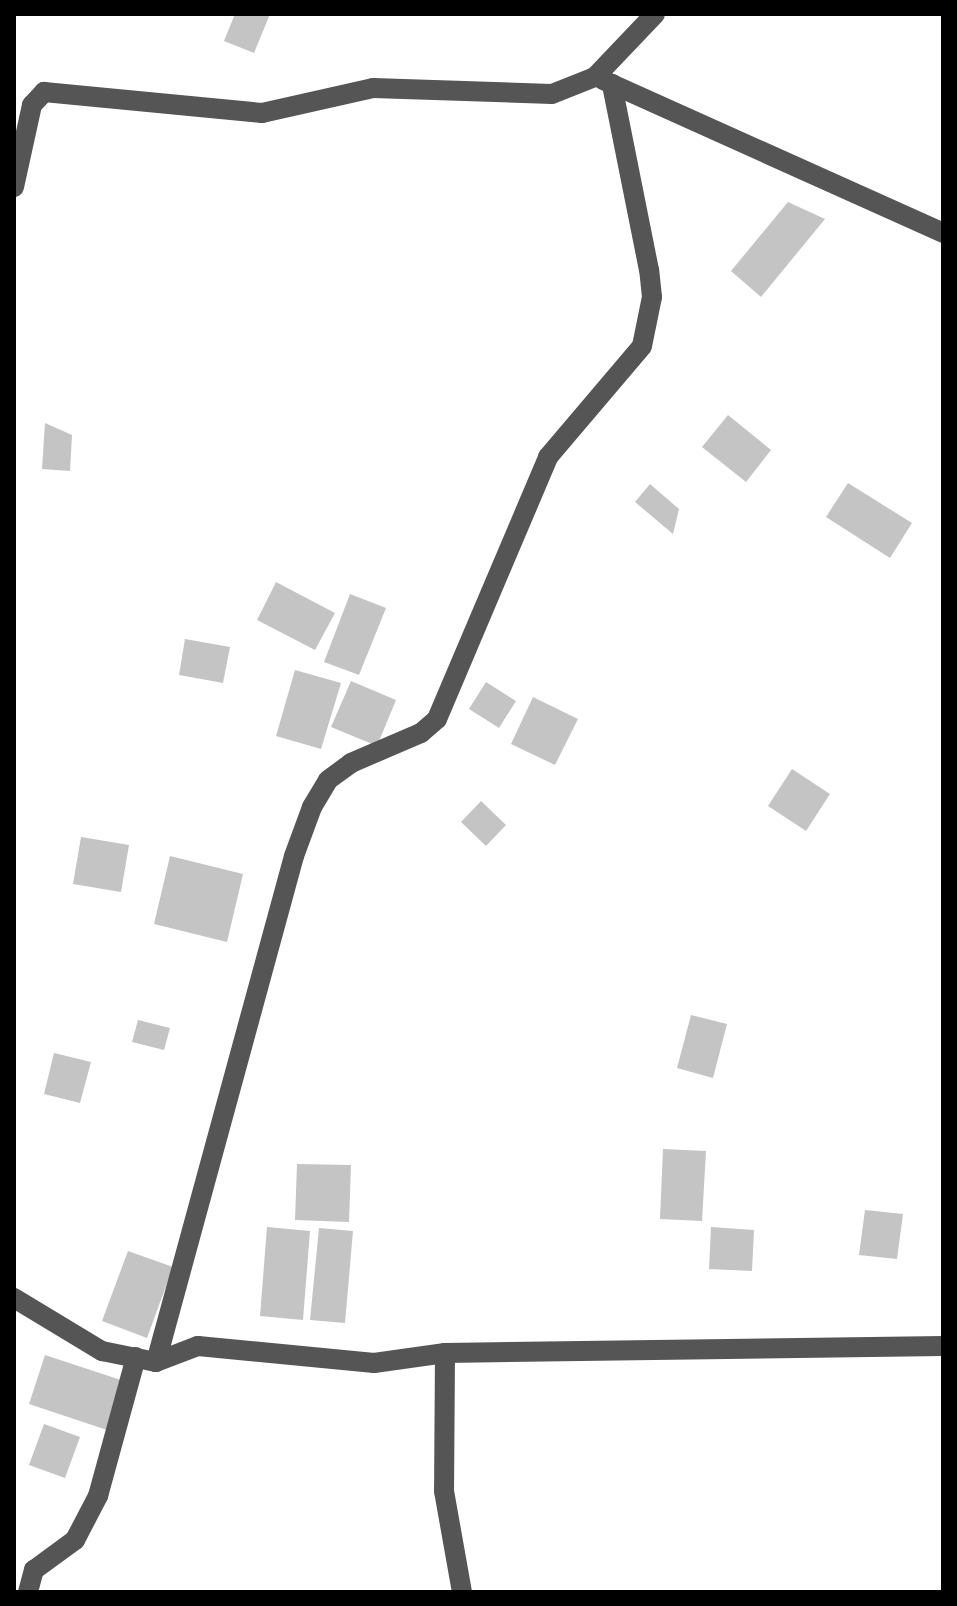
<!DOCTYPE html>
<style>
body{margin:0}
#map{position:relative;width:957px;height:1606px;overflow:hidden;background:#fff;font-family:Manrope,sans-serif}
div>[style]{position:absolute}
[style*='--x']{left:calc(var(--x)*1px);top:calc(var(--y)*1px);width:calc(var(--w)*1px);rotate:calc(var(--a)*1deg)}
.building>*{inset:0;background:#c4c4c4}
.minor>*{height:20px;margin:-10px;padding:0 10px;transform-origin:10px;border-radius:10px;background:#555}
span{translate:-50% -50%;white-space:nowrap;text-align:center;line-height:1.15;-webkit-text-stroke:8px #fff;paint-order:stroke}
.frame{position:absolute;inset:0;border:16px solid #000;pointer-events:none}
</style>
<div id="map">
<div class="building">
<i style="clip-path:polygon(235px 14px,270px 14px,254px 53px,224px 41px)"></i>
<i style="clip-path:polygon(788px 202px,825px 219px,761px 297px,731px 271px)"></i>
<i style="clip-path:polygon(728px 415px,771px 450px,746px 482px,702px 447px)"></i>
<i style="clip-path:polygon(45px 423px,72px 435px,70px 471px,42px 469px)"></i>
<i style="clip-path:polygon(848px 483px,912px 523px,890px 558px,826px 517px)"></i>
<i style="clip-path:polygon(650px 484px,679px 509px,673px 534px,635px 502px)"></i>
<i style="clip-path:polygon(276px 582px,335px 613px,315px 650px,257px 620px)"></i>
<i style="clip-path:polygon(350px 594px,386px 608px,359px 675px,324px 662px)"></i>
<i style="clip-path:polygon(185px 639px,230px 647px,223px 683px,179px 675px)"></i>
<i style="clip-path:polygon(295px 670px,341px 683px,321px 749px,276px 736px)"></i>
<i style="clip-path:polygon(351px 681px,396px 700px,377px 746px,331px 727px)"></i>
<i style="clip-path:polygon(486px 682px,516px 701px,499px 728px,469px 709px)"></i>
<i style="clip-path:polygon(533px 697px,578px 719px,555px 765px,511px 744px)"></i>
<i style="clip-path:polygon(792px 769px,830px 794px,806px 831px,768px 806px)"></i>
<i style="clip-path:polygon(481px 801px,506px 825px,486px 846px,461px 822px)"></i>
<i style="clip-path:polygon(81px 837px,129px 845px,121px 892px,73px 884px)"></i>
<i style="clip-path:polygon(170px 856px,243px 874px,227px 942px,154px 924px)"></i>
<i style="clip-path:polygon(691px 1015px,727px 1024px,713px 1078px,677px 1068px)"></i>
<i style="clip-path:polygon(138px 1020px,170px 1028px,164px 1050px,132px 1042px)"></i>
<i style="clip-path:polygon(54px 1053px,91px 1062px,80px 1103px,44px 1094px)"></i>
<i style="clip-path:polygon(663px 1149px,706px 1151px,702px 1221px,660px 1219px)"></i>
<i style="clip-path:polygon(297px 1164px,351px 1165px,349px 1222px,295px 1220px)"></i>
<i style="clip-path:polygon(865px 1210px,903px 1214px,897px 1259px,859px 1255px)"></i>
<i style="clip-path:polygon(267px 1227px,310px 1231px,303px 1320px,260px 1316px)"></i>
<i style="clip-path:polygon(711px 1227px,754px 1230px,752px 1271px,709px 1269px)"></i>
<i style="clip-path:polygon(319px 1228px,353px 1231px,345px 1323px,310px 1320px)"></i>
<i style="clip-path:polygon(128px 1251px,173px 1267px,147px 1338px,102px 1321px)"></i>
<i style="clip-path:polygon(45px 1355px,127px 1382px,110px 1431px,29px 1404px)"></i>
<i style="clip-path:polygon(44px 1424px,80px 1437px,65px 1478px,29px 1465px)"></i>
</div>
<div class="minor">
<i style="--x:603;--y:80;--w:373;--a:24.2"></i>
<i style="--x:14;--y:187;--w:84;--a:-77.6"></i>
<i style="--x:32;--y:105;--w:18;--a:-47"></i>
<i style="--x:44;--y:92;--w:219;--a:5.5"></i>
<i style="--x:262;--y:113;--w:114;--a:-12.7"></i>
<i style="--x:373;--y:88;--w:179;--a:1.9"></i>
<i style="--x:552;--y:94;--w:46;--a:-21.6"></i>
<i style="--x:595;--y:77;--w:87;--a:-46.4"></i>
<i style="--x:14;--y:1298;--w:103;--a:31.1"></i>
<i style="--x:102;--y:1351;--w:55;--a:11.5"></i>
<i style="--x:156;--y:1362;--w:45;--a:-20.9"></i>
<i style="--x:198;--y:1346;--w:177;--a:5.5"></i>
<i style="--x:374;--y:1363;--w:72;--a:-8"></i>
<i style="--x:445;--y:1353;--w:498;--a:-0.8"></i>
<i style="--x:445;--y:1353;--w:138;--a:90.4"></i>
<i style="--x:444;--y:1491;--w:103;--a:79.9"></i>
<i style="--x:156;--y:1362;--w:524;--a:-74.74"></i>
<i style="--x:294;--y:856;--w:52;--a:-69.8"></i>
<i style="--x:312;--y:807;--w:31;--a:-59"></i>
<i style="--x:328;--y:780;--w:29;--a:-36"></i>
<i style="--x:351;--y:763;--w:76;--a:-23.2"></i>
<i style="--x:421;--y:733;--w:21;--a:-41"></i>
<i style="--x:437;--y:719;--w:285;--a:-67"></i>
<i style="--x:548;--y:457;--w:145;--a:-49.7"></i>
<i style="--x:642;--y:346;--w:50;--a:-78.5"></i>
<i style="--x:652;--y:297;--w:27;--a:-96"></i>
<i style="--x:649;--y:270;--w:190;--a:-101.3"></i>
<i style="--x:28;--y:1592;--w:23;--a:-75"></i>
<i style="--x:34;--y:1570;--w:51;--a:-36.2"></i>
<i style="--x:75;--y:1540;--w:50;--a:-62.4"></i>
<i style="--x:98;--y:1496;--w:144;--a:-74.7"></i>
</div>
<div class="frame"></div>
</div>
